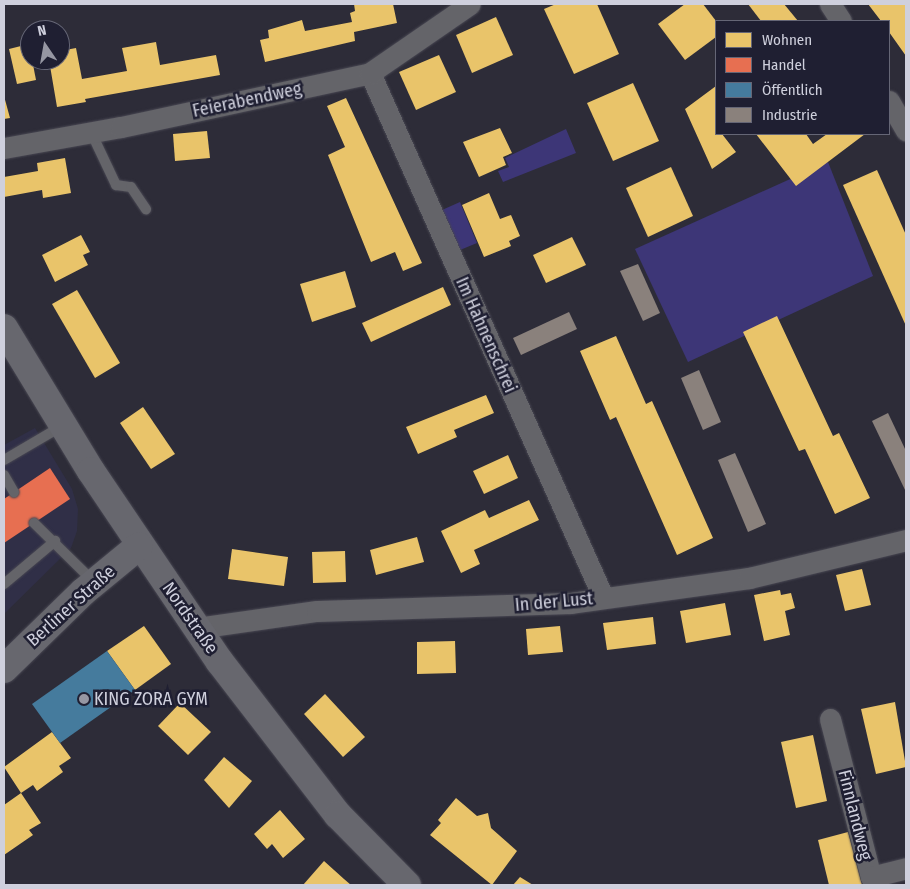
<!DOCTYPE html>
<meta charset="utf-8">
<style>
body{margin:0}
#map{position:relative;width:910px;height:889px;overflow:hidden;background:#2d2c38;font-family:"Fira Sans Condensed",sans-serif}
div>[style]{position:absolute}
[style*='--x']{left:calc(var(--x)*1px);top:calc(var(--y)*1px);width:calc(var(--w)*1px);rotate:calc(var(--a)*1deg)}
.built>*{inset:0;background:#302f47}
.green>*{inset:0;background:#3d3677}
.homes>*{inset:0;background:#e9c46a}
.shops>*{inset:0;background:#e76f51}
.public>*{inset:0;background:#457b9d}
.industry>*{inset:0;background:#8a817c}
.roads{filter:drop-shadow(0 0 1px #484752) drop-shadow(0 0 1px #484752)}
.service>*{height:10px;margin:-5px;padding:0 5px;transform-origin:5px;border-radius:5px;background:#646469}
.minor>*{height:21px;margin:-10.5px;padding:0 10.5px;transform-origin:10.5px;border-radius:10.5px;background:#646469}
.secondary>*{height:28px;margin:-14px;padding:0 14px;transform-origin:14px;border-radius:14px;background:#67676e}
.dots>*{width:14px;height:14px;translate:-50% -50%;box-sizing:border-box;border:2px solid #1f1f32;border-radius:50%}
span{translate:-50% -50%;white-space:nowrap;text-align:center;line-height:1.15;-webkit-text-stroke:5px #1f1f32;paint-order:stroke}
.street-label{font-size:18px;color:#cfd0dd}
.poi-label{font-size:18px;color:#cfd0dd}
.left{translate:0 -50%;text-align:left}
.frame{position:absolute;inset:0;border:5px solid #cfd0dd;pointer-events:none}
.legend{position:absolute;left:715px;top:20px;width:175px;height:115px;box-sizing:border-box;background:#1f1f32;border:1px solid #656676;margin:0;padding:6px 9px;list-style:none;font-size:15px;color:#cfd0dd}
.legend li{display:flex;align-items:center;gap:10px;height:25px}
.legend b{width:25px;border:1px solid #656676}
.north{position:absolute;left:20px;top:20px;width:50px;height:50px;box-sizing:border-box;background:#1f1f32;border:1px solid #656676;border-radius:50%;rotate:348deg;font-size:14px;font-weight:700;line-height:20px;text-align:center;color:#cfd0dd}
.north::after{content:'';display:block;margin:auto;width:18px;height:22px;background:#9697a3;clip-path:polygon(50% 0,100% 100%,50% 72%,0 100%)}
</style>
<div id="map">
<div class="built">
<i style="clip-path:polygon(35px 428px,72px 489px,78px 509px,77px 531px,71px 548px,4px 614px,4px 445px)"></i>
</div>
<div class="green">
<i style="clip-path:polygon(566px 129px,576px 153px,503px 182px,498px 171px,509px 167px,505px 158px)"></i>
<i style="clip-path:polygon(828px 162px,873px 276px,688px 362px,635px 249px)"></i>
<i style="clip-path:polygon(460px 202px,477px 243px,460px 250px,442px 210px)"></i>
</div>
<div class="homes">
<i style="clip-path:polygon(354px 4px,393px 4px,397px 23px,354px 32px,355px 41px,265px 62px,260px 40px,269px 38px,268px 30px,302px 20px,305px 31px,352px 22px,350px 13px,355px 11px)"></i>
<i style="clip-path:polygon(556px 4px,597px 4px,619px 54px,574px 74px,544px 9px)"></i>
<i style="clip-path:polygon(685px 4px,703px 4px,716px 21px,716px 37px,685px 60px,658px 24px)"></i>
<i style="clip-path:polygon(748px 4px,784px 4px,798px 21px,761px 21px)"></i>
<i style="clip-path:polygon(868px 4px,906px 4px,906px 56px,889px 32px,889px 21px,881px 21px)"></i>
<i style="clip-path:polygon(496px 17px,513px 55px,472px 73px,456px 35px)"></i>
<i style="clip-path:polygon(156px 42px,160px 65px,216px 55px,220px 75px,85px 99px,86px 102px,57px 107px,49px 60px,60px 60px,60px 51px,76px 48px,82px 79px,127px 71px,122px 48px)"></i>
<i style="clip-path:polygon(29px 44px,36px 80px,17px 84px,9px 49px)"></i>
<i style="clip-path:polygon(439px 55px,456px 92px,416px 110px,399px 72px)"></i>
<i style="clip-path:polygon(633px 83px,659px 141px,613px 161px,587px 103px)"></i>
<i style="clip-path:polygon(716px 86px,716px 134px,722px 134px,736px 152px,712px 169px,685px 109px)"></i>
<i style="clip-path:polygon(4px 96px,10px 118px,4px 119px)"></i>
<i style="clip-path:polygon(346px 98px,422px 263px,403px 271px,395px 252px,371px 262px,328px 155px,345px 147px,327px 106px)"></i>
<i style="clip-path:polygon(500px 128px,512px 153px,503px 157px,506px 165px,479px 177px,463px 142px)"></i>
<i style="clip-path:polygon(207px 131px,210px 158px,175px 161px,173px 134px)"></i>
<i style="clip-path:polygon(756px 134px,806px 134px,813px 144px,827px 134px,865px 134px,796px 186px)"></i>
<i style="clip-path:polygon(65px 158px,71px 193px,43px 198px,42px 190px,4px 197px,4px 177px,38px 171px,37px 163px)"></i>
<i style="clip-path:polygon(671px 167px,693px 216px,648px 237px,626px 188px)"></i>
<i style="clip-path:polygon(877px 170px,906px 235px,906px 326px,843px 185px)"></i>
<i style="clip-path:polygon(489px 193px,500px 219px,511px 215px,520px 236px,509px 241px,511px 246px,484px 257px,462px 205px)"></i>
<i style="clip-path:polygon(81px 235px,90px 252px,83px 255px,88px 265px,55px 282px,42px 255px)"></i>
<i style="clip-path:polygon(572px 237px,586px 265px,546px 283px,533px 255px)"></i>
<i style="clip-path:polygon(345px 271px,356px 307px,312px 322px,300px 284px)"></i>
<i style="clip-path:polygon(443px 287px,451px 305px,371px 342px,362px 323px)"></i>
<i style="clip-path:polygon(77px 290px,120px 363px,95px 378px,52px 304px)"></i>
<i style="clip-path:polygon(777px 316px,833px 436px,839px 433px,870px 498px,835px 514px,805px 449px,799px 451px,743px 332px)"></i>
<i style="clip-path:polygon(616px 336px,646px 404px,652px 401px,713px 538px,677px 555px,616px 417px,610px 420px,580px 351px)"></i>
<i style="clip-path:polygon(486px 395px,494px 413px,454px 430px,457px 437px,418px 454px,406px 427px)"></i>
<i style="clip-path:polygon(143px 407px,175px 454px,151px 469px,120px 423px)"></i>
<i style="clip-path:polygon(508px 455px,518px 478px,484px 494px,473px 471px)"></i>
<i style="clip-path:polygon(529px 500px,539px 520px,474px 550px,480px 564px,461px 573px,441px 531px,485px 510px,489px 518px)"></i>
<i style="clip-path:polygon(417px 537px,424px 562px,376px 575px,370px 550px)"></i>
<i style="clip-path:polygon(232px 549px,288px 557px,284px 586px,228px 579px)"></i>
<i style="clip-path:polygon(345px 551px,346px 582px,313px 583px,312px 552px)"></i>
<i style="clip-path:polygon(862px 569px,871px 605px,845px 611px,836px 575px)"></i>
<i style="clip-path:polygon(780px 590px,781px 595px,791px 593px,795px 608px,785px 611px,790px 635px,764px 641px,754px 595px)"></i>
<i style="clip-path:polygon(725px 603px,731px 635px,686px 643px,680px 611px)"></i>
<i style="clip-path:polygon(653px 617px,656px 644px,607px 650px,603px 623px)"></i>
<i style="clip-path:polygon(144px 626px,171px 664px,135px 690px,107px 651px)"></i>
<i style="clip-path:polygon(560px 626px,563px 652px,528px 655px,526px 629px)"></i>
<i style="clip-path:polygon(455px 641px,456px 673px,417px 674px,417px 642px)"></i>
<i style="clip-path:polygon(325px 694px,365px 737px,343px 757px,304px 714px)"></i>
<i style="clip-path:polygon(895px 702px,906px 767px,876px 774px,861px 709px)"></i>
<i style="clip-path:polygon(180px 703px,211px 732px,188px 755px,158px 726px)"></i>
<i style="clip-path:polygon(52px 732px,71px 758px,59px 766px,63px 772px,37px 791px,33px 785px,21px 793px,4px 767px)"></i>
<i style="clip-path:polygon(813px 735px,827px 801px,796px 808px,781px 742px)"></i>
<i style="clip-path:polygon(224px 757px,252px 781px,229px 808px,204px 780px)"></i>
<i style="clip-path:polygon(21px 793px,41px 823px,29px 830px,33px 835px,4px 855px,4px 805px)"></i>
<i style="clip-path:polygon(456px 798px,477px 816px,488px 813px,491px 828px,517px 851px,492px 885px,430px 835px,441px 823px,438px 820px)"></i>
<i style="clip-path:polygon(280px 810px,305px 839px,283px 858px,272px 844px,267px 849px,254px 834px)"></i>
<i style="clip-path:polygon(848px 832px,862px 885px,829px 885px,818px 840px)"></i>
<i style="clip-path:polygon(324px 861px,344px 879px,351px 885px,303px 885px)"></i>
<i style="clip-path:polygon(520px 877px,533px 885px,513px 885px)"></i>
</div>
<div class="shops">
<i style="clip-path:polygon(50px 468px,70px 499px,4px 543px,4px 499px)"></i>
</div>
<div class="public">
<i style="clip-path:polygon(107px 651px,135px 690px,60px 743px,32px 704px)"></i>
</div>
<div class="industry">
<i style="clip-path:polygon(638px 264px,660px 313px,643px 321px,620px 271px)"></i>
<i style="clip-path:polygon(569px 312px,577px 329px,521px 355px,513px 338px)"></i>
<i style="clip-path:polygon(699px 370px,721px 422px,703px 430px,681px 378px)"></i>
<i style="clip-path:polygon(888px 413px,906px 451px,906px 492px,872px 421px)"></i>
<i style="clip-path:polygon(735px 453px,766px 524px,748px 532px,718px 460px)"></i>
</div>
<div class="roads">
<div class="service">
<i style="--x:91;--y:132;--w:59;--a:64.7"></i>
<i style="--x:116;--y:185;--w:15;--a:8"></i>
<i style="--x:131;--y:187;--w:27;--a:56"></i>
<i style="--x:4;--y:460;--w:67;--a:-30.4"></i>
<i style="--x:4;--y:475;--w:20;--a:60"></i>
<i style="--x:34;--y:523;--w:84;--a:44.5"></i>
<i style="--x:4;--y:584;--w:67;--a:-40.1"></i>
</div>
<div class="minor">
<i style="--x:830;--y:4;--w:20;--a:57"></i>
<i style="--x:370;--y:73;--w:573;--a:66.03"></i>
<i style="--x:889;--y:101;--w:34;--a:60"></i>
<i style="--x:4;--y:148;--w:119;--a:-10.2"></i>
<i style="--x:121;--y:127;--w:255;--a:-12.2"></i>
<i style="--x:370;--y:73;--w:121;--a:-34.6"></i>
<i style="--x:197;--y:628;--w:121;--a:-8.1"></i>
<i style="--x:317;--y:611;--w:254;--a:-1.8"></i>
<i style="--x:571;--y:603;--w:180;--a:-8"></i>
<i style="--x:749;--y:578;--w:162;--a:-13.6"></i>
<i style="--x:830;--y:719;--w:163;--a:75.5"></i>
<i style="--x:871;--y:877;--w:36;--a:-14"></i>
</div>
<div class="secondary">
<i style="--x:4;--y:328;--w:167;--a:58.7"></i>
<i style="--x:91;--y:471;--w:230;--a:56"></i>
<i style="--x:220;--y:662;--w:193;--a:52.4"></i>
<i style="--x:338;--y:815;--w:98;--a:45.4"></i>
<i style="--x:4;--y:669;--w:110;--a:-44.3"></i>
<i style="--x:83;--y:592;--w:72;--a:-39.4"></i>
</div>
</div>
<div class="dots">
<i style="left:84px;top:699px;background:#9697a3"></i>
</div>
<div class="street-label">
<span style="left:247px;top:100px;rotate:-12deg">Feierabendweg</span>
<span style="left:486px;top:335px;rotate:66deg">Im Hahnenschrei</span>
<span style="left:554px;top:602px;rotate:-5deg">In der Lust</span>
<span style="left:71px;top:606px;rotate:-42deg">Berliner Straße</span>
<span style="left:190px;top:618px;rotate:55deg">Nordstraße</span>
<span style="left:855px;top:815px;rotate:76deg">Finnlandweg</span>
</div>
<div class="poi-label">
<span class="left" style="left:94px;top:699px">KING ZORA GYM</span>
</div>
<div class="frame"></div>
<ul class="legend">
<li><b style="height:14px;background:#e9c46a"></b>Wohnen</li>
<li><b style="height:14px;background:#e76f51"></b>Handel</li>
<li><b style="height:14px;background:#457b9d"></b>Öffentlich</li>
<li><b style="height:14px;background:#8a817c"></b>Industrie</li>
</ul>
<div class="north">N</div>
</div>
